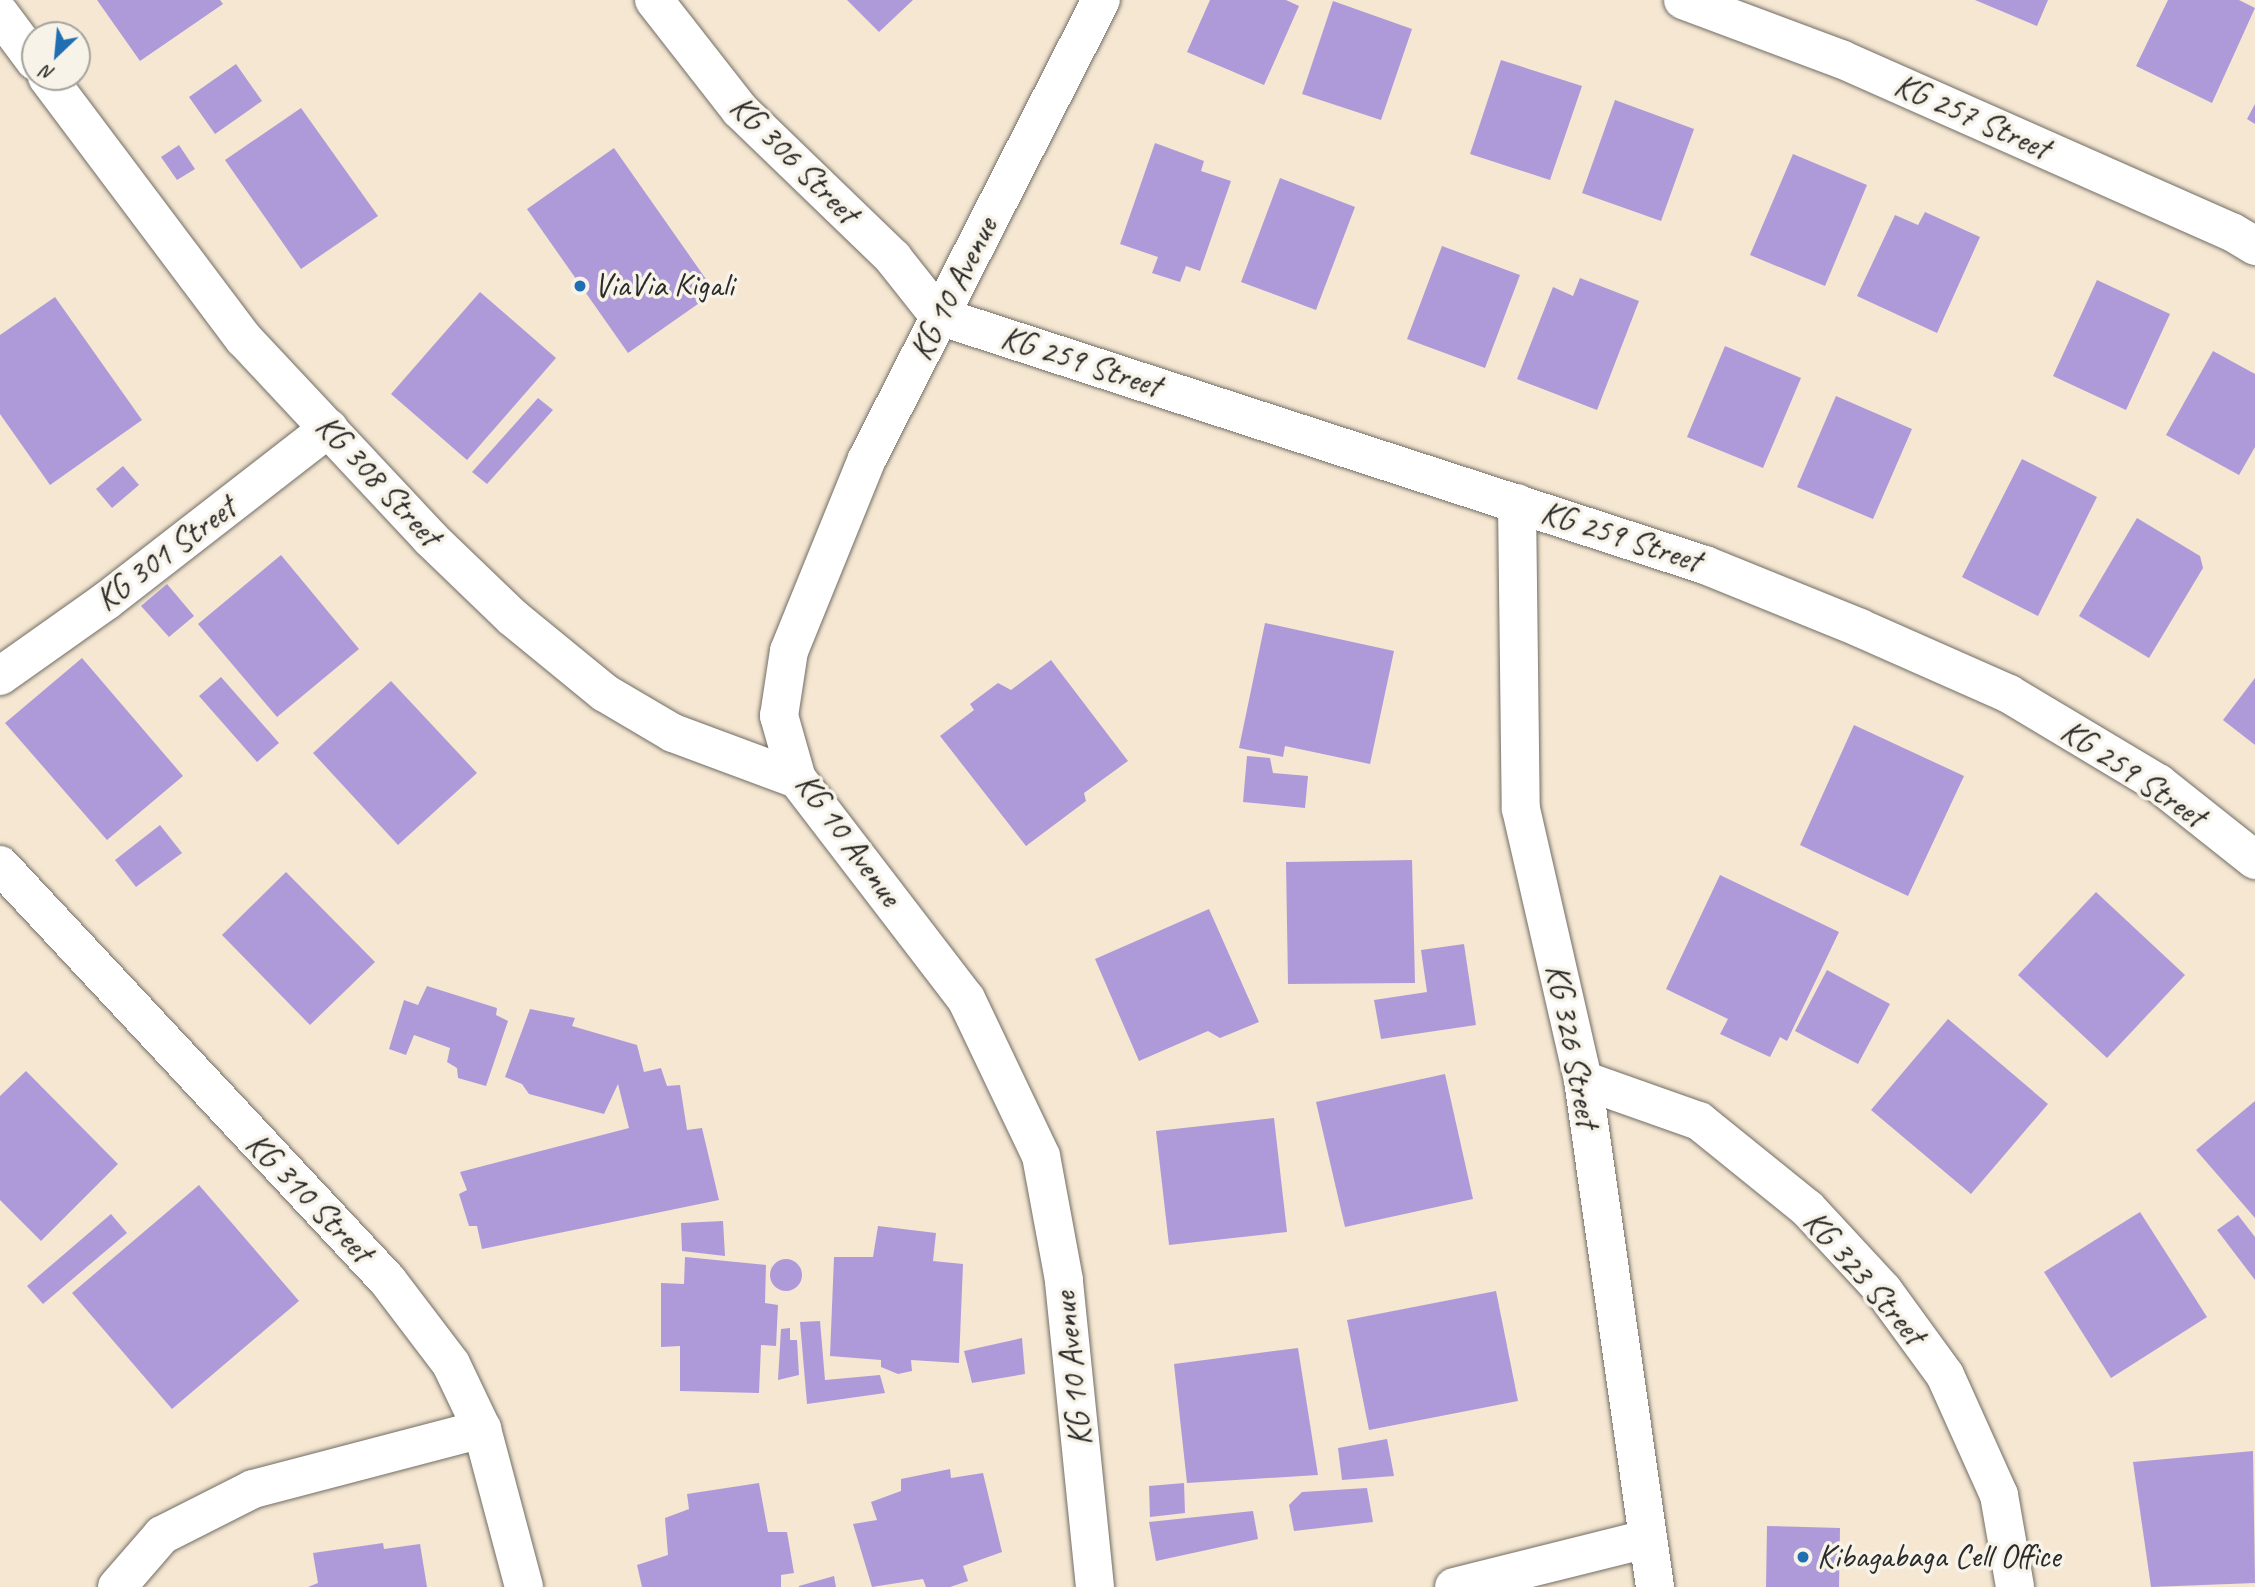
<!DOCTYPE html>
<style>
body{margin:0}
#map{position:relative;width:2255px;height:1587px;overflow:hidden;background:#f5e7d2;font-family:Caveat,sans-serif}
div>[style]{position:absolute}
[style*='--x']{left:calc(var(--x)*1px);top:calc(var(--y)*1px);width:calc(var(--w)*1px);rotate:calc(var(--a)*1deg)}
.building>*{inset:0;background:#af9ad9}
.round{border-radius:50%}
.roads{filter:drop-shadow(0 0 2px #726d65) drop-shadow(0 0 2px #726d65)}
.street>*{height:38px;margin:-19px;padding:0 19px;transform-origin:19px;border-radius:19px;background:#fff}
.secondary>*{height:38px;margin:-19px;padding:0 19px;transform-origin:19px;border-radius:19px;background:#fff}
.dots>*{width:19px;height:19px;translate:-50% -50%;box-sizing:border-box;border:4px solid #f7f3e8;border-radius:50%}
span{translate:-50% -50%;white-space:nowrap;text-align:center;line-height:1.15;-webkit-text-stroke:7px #f7f3e8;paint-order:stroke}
.street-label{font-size:33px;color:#2b2b2b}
.poi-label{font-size:33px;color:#2b2b2b}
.left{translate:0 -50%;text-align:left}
.north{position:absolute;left:21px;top:21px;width:70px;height:70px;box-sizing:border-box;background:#f7f3e8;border:2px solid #a5a39c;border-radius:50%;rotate:206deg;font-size:19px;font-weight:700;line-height:28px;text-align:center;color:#2b2b2b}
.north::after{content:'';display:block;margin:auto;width:24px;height:32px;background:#1f6fb2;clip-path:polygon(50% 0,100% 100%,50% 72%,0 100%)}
</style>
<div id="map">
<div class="building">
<i style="clip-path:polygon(97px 0,220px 0,223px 4px,140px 61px)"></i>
<i style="clip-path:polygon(847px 0,913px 0,879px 32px)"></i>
<i style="clip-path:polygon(1210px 0,1286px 0,1299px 6px,1264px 85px,1187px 52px)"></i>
<i style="clip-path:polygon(1975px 0,2048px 0,2037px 26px)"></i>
<i style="clip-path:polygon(2168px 0,2239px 0,2255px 8px,2212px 103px,2136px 66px)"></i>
<i style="clip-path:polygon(1333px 1px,1412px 29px,1381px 120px,1302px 94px)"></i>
<i style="clip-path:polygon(1501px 60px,1582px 86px,1550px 180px,1470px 154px)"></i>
<i style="clip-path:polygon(236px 64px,262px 101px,215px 134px,189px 97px)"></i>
<i style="clip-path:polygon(1615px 100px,1694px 129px,1661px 221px,1582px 193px)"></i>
<i style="clip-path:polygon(2255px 104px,2255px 124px,2247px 119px)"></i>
<i style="clip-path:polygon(301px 108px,378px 216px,301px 269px,225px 160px)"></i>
<i style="clip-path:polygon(1155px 143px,1204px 161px,1201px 171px,1231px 181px,1200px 271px,1186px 266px,1180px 282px,1152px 273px,1158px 257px,1120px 244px)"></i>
<i style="clip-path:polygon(179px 145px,195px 169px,177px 180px,161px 157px)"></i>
<i style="clip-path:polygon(614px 148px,715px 292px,628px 353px,527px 209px)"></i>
<i style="clip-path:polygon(1793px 154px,1867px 185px,1825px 286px,1750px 255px)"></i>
<i style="clip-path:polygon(1280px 178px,1355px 207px,1316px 310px,1241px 282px)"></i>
<i style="clip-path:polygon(1925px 212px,1980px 237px,1937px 333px,1857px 296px,1895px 215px,1918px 225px)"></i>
<i style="clip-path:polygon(1442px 246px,1520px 275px,1485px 368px,1407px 339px)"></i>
<i style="clip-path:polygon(1580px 278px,1639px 301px,1597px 410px,1517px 379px,1553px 287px,1573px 296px)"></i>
<i style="clip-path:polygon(2097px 280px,2170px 314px,2126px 410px,2053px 376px)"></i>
<i style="clip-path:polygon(480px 292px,556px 358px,467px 460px,391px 394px)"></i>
<i style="clip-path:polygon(55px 297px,142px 420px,50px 485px,0 414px,0 335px)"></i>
<i style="clip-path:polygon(1725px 346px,1801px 378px,1763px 468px,1687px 437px)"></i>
<i style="clip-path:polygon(2213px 351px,2255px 374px,2255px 447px,2239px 475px,2166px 435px)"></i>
<i style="clip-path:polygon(1836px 396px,1912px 429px,1873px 519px,1797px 487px)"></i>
<i style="clip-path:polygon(538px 398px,553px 410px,487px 484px,472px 472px)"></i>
<i style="clip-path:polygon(2022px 459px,2097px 497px,2038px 616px,1962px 577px)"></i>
<i style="clip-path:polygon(123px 466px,139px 485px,112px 508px,96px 489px)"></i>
<i style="clip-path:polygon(2137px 518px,2200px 556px,2203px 568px,2149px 658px,2079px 616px)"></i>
<i style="clip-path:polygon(281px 555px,359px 649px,277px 717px,198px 624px)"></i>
<i style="clip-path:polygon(167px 584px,194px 616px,169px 637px,141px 606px)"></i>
<i style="clip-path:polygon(1265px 623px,1394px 651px,1370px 764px,1285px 746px,1283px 757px,1239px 748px)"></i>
<i style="clip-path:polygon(82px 658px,183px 776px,107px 840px,5px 723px)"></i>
<i style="clip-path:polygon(1051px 660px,1128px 761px,1084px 793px,1086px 801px,1026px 846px,940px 736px,974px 710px,970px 704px,998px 683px,1011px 690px)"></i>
<i style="clip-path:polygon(221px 677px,279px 743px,257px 762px,199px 696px)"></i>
<i style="clip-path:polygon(2255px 678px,2255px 745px,2223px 720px)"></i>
<i style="clip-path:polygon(391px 681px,477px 773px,398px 845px,313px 753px)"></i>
<i style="clip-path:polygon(1854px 725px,1964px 776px,1908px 896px,1800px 845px)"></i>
<i style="clip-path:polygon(1247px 756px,1270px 758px,1273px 773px,1308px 776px,1305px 808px,1243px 802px)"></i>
<i style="clip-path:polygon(160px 825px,182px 853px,136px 887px,115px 860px)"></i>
<i style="clip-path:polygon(1412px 860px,1415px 983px,1288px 984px,1286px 862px)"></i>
<i style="clip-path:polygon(286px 872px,375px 962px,310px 1025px,222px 935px)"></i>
<i style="clip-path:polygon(1720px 875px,1839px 932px,1787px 1041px,1780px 1037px,1770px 1057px,1720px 1034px,1728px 1019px,1666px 989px)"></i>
<i style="clip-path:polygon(2096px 892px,2185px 975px,2107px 1058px,2018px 975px)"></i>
<i style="clip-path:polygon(1209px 909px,1259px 1022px,1220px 1038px,1208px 1031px,1139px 1061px,1095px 959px)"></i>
<i style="clip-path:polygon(1464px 944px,1476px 1025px,1381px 1039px,1374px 1000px,1427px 992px,1421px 950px)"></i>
<i style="clip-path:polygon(1827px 970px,1890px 1004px,1858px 1064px,1795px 1031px)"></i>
<i style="clip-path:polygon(427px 986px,497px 1008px,496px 1015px,508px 1021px,486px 1086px,458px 1078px,457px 1068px,447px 1062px,450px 1048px,414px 1035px,406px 1055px,389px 1049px,404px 1000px,418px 1005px)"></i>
<i style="clip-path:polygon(530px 1009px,575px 1018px,572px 1026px,637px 1045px,644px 1072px,661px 1068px,667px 1086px,680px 1085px,687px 1130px,702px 1128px,719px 1200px,482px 1249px,477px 1226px,469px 1226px,459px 1194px,467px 1190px,460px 1172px,629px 1128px,618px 1084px,604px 1114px,529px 1094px,522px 1084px,505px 1077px)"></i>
<i style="clip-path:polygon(1948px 1019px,2048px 1104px,1971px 1194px,1871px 1110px)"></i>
<i style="clip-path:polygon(26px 1071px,118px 1164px,41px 1241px,0 1200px,0 1096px)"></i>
<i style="clip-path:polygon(1445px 1074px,1473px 1199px,1345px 1227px,1316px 1102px)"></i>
<i style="clip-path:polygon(2255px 1101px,2255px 1218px,2196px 1150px)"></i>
<i style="clip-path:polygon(1274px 1118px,1287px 1232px,1169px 1245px,1156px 1131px)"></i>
<i style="clip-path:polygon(199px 1185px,299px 1301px,172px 1409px,72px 1293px)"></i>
<i style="clip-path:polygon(2140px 1212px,2207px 1317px,2111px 1378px,2044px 1272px)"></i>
<i style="clip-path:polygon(111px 1214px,127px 1233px,43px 1304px,27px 1286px)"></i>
<i style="clip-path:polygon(2238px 1215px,2255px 1237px,2255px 1280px,2217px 1230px)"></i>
<i style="clip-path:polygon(723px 1221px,725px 1256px,682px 1251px,681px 1223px)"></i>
<i style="clip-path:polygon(878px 1226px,936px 1233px,933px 1261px,963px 1264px,959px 1363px,911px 1360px,912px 1371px,898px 1374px,881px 1367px,881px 1360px,830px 1356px,834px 1257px,873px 1257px)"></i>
<i style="clip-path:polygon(685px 1257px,766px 1265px,765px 1303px,778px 1305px,776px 1346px,761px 1345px,759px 1393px,680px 1391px,680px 1346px,661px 1347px,661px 1283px,684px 1284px)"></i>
<i class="round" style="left:770px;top:1259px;width:32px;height:32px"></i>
<i style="clip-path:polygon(1496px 1291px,1518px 1401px,1369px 1430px,1347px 1320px)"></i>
<i style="clip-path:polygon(820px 1321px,825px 1380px,880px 1375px,885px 1393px,807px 1404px,800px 1322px)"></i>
<i style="clip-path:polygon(790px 1328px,790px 1340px,797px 1340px,799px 1375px,778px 1380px,781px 1329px)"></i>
<i style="clip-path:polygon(1022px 1338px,1025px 1374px,972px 1383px,964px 1351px)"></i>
<i style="clip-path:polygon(1298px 1348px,1318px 1475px,1187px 1483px,1174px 1364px)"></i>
<i style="clip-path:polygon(1387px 1439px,1394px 1476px,1342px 1480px,1338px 1448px)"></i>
<i style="clip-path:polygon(2253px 1451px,2255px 1583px,2151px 1587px,2133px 1462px)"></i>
<i style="clip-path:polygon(950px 1469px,951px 1478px,983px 1473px,1002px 1552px,963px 1566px,968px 1581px,950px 1587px,926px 1587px,923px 1579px,872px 1587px,853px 1524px,877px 1520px,871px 1502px,901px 1491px,901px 1479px)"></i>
<i style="clip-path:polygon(759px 1483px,768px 1532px,787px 1532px,794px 1573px,781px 1575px,781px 1587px,642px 1587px,637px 1565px,668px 1555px,665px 1518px,689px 1509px,687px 1494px)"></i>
<i style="clip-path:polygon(1184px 1483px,1185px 1513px,1150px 1517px,1149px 1486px)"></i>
<i style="clip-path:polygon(1367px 1488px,1373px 1522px,1294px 1531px,1289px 1505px,1302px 1492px)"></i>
<i style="clip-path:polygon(1253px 1511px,1258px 1539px,1156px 1561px,1149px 1522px)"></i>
<i style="clip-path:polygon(1767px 1526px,1840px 1528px,1839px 1587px,1766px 1587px)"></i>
<i style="clip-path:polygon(383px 1543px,384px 1549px,420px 1544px,427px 1587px,308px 1587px,318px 1583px,313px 1553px)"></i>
<i style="clip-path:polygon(834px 1576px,836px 1587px,799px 1587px,799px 1586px)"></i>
</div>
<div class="roads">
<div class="street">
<i style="--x:654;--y:0;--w:140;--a:52"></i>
<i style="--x:740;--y:110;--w:213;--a:44"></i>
<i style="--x:893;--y:258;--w:74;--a:51.6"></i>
<i style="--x:939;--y:316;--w:805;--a:18.01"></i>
<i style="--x:1705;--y:565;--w:167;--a:22.1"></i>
<i style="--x:1860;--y:628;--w:163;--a:23.9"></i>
<i style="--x:2009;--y:694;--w:174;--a:30.9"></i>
<i style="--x:2158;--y:783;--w:124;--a:38.4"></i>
<i style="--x:1683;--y:0;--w:169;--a:20.5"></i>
<i style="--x:1841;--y:59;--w:428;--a:23.9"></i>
<i style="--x:2232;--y:232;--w:27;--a:31"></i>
<i style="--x:0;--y:14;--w:59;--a:53.3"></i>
<i style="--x:47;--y:77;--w:328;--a:53.1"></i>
<i style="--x:244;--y:339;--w:272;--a:46.9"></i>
<i style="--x:430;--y:538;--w:114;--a:43.9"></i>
<i style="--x:512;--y:617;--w:120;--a:39.3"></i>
<i style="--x:605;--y:693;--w:79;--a:30.5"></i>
<i style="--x:673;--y:733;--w:132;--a:20.4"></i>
<i style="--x:1517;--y:503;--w:306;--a:89.3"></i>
<i style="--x:1521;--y:809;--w:278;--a:77.1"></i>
<i style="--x:1583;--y:1080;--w:512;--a:81.92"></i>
<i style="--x:0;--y:676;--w:130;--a:-35.3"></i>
<i style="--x:106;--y:601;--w:282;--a:-37.8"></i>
<i style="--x:0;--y:865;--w:569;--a:46.99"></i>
<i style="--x:388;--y:1281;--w:104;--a:52.8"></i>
<i style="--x:451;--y:1364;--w:72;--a:64.5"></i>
<i style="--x:482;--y:1429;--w:163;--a:75.1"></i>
<i style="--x:1583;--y:1080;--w:123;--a:19.5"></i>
<i style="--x:1699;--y:1121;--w:139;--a:38.9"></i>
<i style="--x:1807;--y:1208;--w:112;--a:47.2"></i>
<i style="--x:1883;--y:1290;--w:105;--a:53.9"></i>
<i style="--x:1945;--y:1375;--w:132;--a:65.8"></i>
<i style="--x:1999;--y:1495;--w:93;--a:80.1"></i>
<i style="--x:117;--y:1587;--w:69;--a:-49.1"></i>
<i style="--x:162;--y:1535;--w:102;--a:-26.8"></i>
<i style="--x:253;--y:1489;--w:237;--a:-14.7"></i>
<i style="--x:1454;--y:1587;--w:198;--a:-14"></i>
</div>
<div class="secondary">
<i style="--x:1095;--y:1587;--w:309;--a:-95.8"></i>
<i style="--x:1064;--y:1280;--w:126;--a:-100.5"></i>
<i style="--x:1041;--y:1156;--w:174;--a:-115.5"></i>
<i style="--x:966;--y:999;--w:277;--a:-127.5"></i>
<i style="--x:797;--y:779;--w:66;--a:-105.9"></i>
<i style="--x:779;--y:716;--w:66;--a:-81.3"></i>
<i style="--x:789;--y:651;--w:207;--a:-67.9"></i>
<i style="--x:867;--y:459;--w:515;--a:-62.99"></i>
</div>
</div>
<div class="dots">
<i style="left:580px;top:286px;background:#1f6fb2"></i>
<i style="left:1803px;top:1557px;background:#1f6fb2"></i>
</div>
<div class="street-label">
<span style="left:1972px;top:117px;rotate:24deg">KG 257 Street</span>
<span style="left:794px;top:160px;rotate:45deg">KG 306 Street</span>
<span style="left:954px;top:289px;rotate:-63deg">KG 10 Avenue</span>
<span style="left:1081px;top:362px;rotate:18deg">KG 259 Street</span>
<span style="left:378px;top:481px;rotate:47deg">KG 308 Street</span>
<span style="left:1621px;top:537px;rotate:18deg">KG 259 Street</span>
<span style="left:166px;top:554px;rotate:-37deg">KG 301 Street</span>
<span style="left:2133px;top:774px;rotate:34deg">KG 259 Street</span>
<span style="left:848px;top:840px;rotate:54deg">KG 10 Avenue</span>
<span style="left:1572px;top:1046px;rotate:79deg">KG 326 Street</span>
<span style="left:309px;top:1198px;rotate:46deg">KG 310 Street</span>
<span style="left:1864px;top:1278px;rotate:49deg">KG 323 Street</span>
<span style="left:1073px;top:1369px;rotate:-96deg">KG 10 Avenue</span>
</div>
<div class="poi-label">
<span class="left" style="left:594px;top:286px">ViaVia Kigali</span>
<span class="left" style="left:1817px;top:1557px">Kibagabaga Cell Office</span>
</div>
<div class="north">N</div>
</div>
